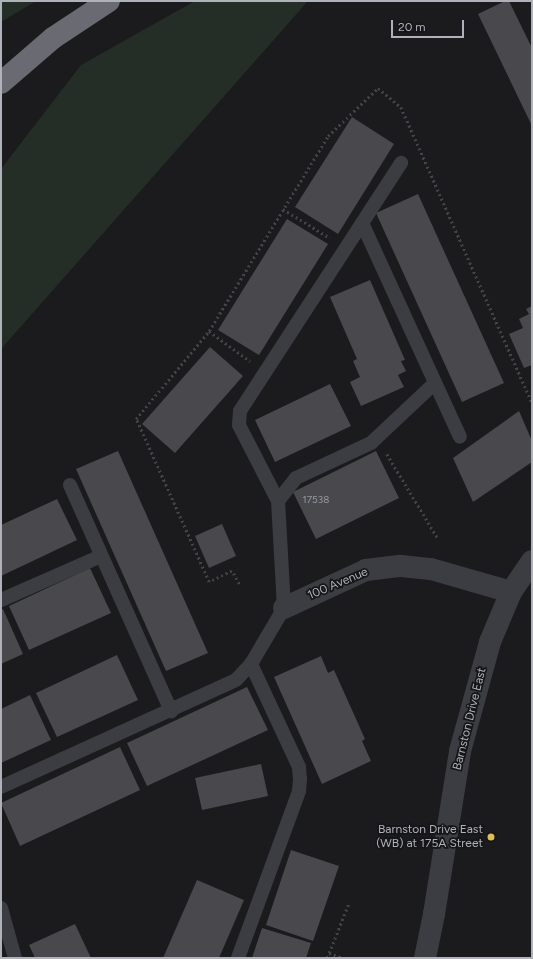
<!DOCTYPE html>
<style>
body{margin:0}
#map{position:relative;width:533px;height:959px;overflow:hidden;background:#1b1b1d;font-family:Figtree,sans-serif}
div>[style]{position:absolute}
[style*='--x']{left:calc(var(--x)*1px);top:calc(var(--y)*1px);width:calc(var(--w)*1px);rotate:calc(var(--a)*1deg)}
.green>*{inset:0;background:#252d27}
.building>*{inset:0;background:#48484d}
.path>*{height:2.5px;margin-top:-1.25px;transform-origin:0;background:repeating-linear-gradient(90deg,#424448 0 2px,transparent 0 5px)}
.service>*{height:14px;margin:-7px;padding:0 7px;transform-origin:7px;border-radius:7px;background:#3c3d42}
.minor>*{height:22px;margin:-11px;padding:0 11px;transform-origin:11px;border-radius:11px;background:#3c3d42}
.tertiary>*{height:22px;margin:-11px;padding:0 11px;transform-origin:11px;border-radius:11px;background:#3c3d42}
.motorway>*{height:22px;margin:-11px;padding:0 11px;transform-origin:11px;border-radius:11px;background:#696a72}
.dots>*{width:11px;height:11px;translate:-50% -50%;box-sizing:border-box;border:2px solid #161618;border-radius:50%}
span{translate:-50% -50%;white-space:nowrap;text-align:center;line-height:1.15;-webkit-text-stroke:3.5px #161618;paint-order:stroke}
.number-label{font-size:10px;color:#9598a0}
.number-label span{-webkit-text-stroke-width:0}
.street-label{font-size:12px;color:#afb2bb}
.poi-label{font-size:12px;color:#afb2bb}
.right{translate:-100% -50%;text-align:right}
.frame{position:absolute;inset:0;border:2px solid #afb2bb;pointer-events:none}
.scale{position:absolute;left:391px;top:20px;width:73px;height:18px;box-sizing:border-box;border:2px solid #afb2bb;border-top:0;padding-left:5px;font-size:12px;line-height:14px;white-space:nowrap;color:#afb2bb;-webkit-text-stroke:3px #161618;paint-order:stroke}
</style>
<div id="map">
<div class="green">
<i style="clip-path:polygon(1px 1px,36px 1px,1px 22px)"></i>
<i style="clip-path:polygon(195px 1px,308px 1px,1px 349px,1px 169px,81px 65px)"></i>
</div>
<div class="building">
<i style="clip-path:polygon(505px 1px,509px 1px,532px 48px,532px 126px,478px 14px)"></i>
<i style="clip-path:polygon(352px 117px,394px 144px,338px 234px,295px 207px)"></i>
<i style="clip-path:polygon(418px 194px,504px 383px,462px 402px,376px 213px)"></i>
<i style="clip-path:polygon(287px 219px,328px 244px,259px 355px,218px 330px)"></i>
<i style="clip-path:polygon(370px 280px,405px 360px,401px 361px,406px 371px,398px 375px,404px 387px,361px 406px,350px 382px,360px 377px,353px 361px,357px 359px,330px 297px)"></i>
<i style="clip-path:polygon(532px 306px,532px 365px,524px 368px,509px 334px,523px 328px,519px 319px,529px 314px,526px 309px)"></i>
<i style="clip-path:polygon(210px 347px,243px 376px,175px 453px,142px 424px)"></i>
<i style="clip-path:polygon(330px 384px,351px 426px,275px 462px,255px 420px)"></i>
<i style="clip-path:polygon(519px 411px,532px 441px,532px 462px,473px 502px,453px 458px)"></i>
<i style="clip-path:polygon(118px 451px,208px 653px,166px 671px,76px 469px)"></i>
<i style="clip-path:polygon(376px 451px,399px 498px,316px 539px,293px 492px)"></i>
<i style="clip-path:polygon(57px 499px,77px 540px,1px 576px,1px 525px)"></i>
<i style="clip-path:polygon(222px 524px,236px 556px,209px 568px,195px 536px)"></i>
<i style="clip-path:polygon(90px 568px,111px 613px,29px 650px,9px 606px)"></i>
<i style="clip-path:polygon(3px 609px,23px 654px,1px 664px,1px 610px)"></i>
<i style="clip-path:polygon(117px 655px,138px 700px,57px 737px,36px 693px)"></i>
<i style="clip-path:polygon(321px 656px,328px 673px,334px 670px,365px 739px,362px 741px,371px 761px,322px 784px,274px 677px)"></i>
<i style="clip-path:polygon(247px 687px,268px 730px,147px 786px,127px 743px)"></i>
<i style="clip-path:polygon(30px 695px,51px 740px,1px 763px,1px 709px)"></i>
<i style="clip-path:polygon(120px 747px,140px 790px,20px 846px,1px 803px)"></i>
<i style="clip-path:polygon(261px 764px,268px 796px,202px 810px,195px 778px)"></i>
<i style="clip-path:polygon(291px 850px,339px 866px,313px 941px,266px 925px)"></i>
<i style="clip-path:polygon(197px 880px,244px 900px,219px 958px,163px 958px)"></i>
<i style="clip-path:polygon(75px 924px,91px 958px,35px 958px,29px 945px)"></i>
<i style="clip-path:polygon(262px 928px,311px 943px,306px 958px,252px 958px)"></i>
</div>
<div class="path">
<i style="--x:283;--y:209;--w:55;--a:31.7"></i>
<i style="--x:209;--y:331;--w:51;--a:36.2"></i>
<i style="--x:387;--y:454;--w:97;--a:58.9"></i>
<i style="--x:239;--y:584;--w:15;--a:-118"></i>
<i style="--x:232;--y:571;--w:25;--a:154"></i>
<i style="--x:209;--y:582;--w:179;--a:-114.1"></i>
<i style="--x:136;--y:419;--w:114;--a:-50.3"></i>
<i style="--x:209;--y:331;--w:228;--a:-58.6"></i>
<i style="--x:328;--y:136;--w:69;--a:-43.8"></i>
<i style="--x:378;--y:88;--w:30;--a:40"></i>
<i style="--x:401;--y:107;--w:323;--a:66.1"></i>
<i style="--x:329;--y:953;--w:52;--a:-68.4"></i>
<i style="--x:327;--y:958;--w:5;--a:-68"></i>
<i style="--x:329;--y:953;--w:15;--a:20"></i>
</div>
<div class="service">
<i style="--x:362;--y:223;--w:235;--a:65.4"></i>
<i style="--x:70;--y:485;--w:248;--a:65.9"></i>
<i style="--x:278;--y:501;--w:29;--a:-52"></i>
<i style="--x:296;--y:478;--w:83;--a:-25"></i>
<i style="--x:371;--y:443;--w:88;--a:-43.2"></i>
<i style="--x:1;--y:600;--w:109;--a:-23.7"></i>
<i style="--x:1;--y:787;--w:258;--a:-24.5"></i>
<i style="--x:236;--y:680;--w:22;--a:-47"></i>
<i style="--x:251;--y:664;--w:65;--a:-59.5"></i>
<i style="--x:284;--y:608;--w:107;--a:-93.2"></i>
<i style="--x:278;--y:501;--w:85;--a:-117.2"></i>
<i style="--x:239;--y:425;--w:14;--a:-86"></i>
<i style="--x:240;--y:411;--w:296;--a:-57"></i>
<i style="--x:1;--y:908;--w:52;--a:74.4"></i>
<i style="--x:238;--y:958;--w:178;--a:-69.9"></i>
<i style="--x:299;--y:791;--w:12;--a:-85"></i>
<i style="--x:300;--y:779;--w:12;--a:-95"></i>
<i style="--x:299;--y:767;--w:114;--a:-115"></i>
</div>
<div class="minor">
<i style="--x:284;--y:608;--w:90;--a:-24.9"></i>
<i style="--x:366;--y:570;--w:35;--a:-7"></i>
<i style="--x:401;--y:566;--w:30;--a:6"></i>
<i style="--x:431;--y:569;--w:83;--a:16"></i>
</div>
<div class="tertiary">
<i style="--x:425;--y:958;--w:45;--a:-78.4"></i>
<i style="--x:434;--y:914;--w:165;--a:-80.9"></i>
<i style="--x:460;--y:751;--w:113;--a:-74.6"></i>
<i style="--x:490;--y:642;--w:54;--a:-67.2"></i>
<i style="--x:511;--y:592;--w:37;--a:-56"></i>
</div>
<div class="motorway">
<i style="--x:1;--y:83;--w:69;--a:-40.9"></i>
<i style="--x:53;--y:38;--w:67;--a:-33.5"></i>
</div>
<div class="dots">
<i style="left:491px;top:837px;background:#e1bc4f"></i>
</div>
<div class="number-label">
<span style="left:316px;top:500px">17538</span>
</div>
<div class="street-label">
<span style="left:338px;top:584px;rotate:-23deg">100 Avenue</span>
<span style="left:470px;top:719px;rotate:-76deg">Barnston Drive East</span>
</div>
<div class="poi-label">
<span class="right" style="left:483px;top:837px">Barnston Drive East<br>(WB) at 175A Street</span>
</div>
<div class="frame"></div>
<div class="scale">20 m</div>
</div>
